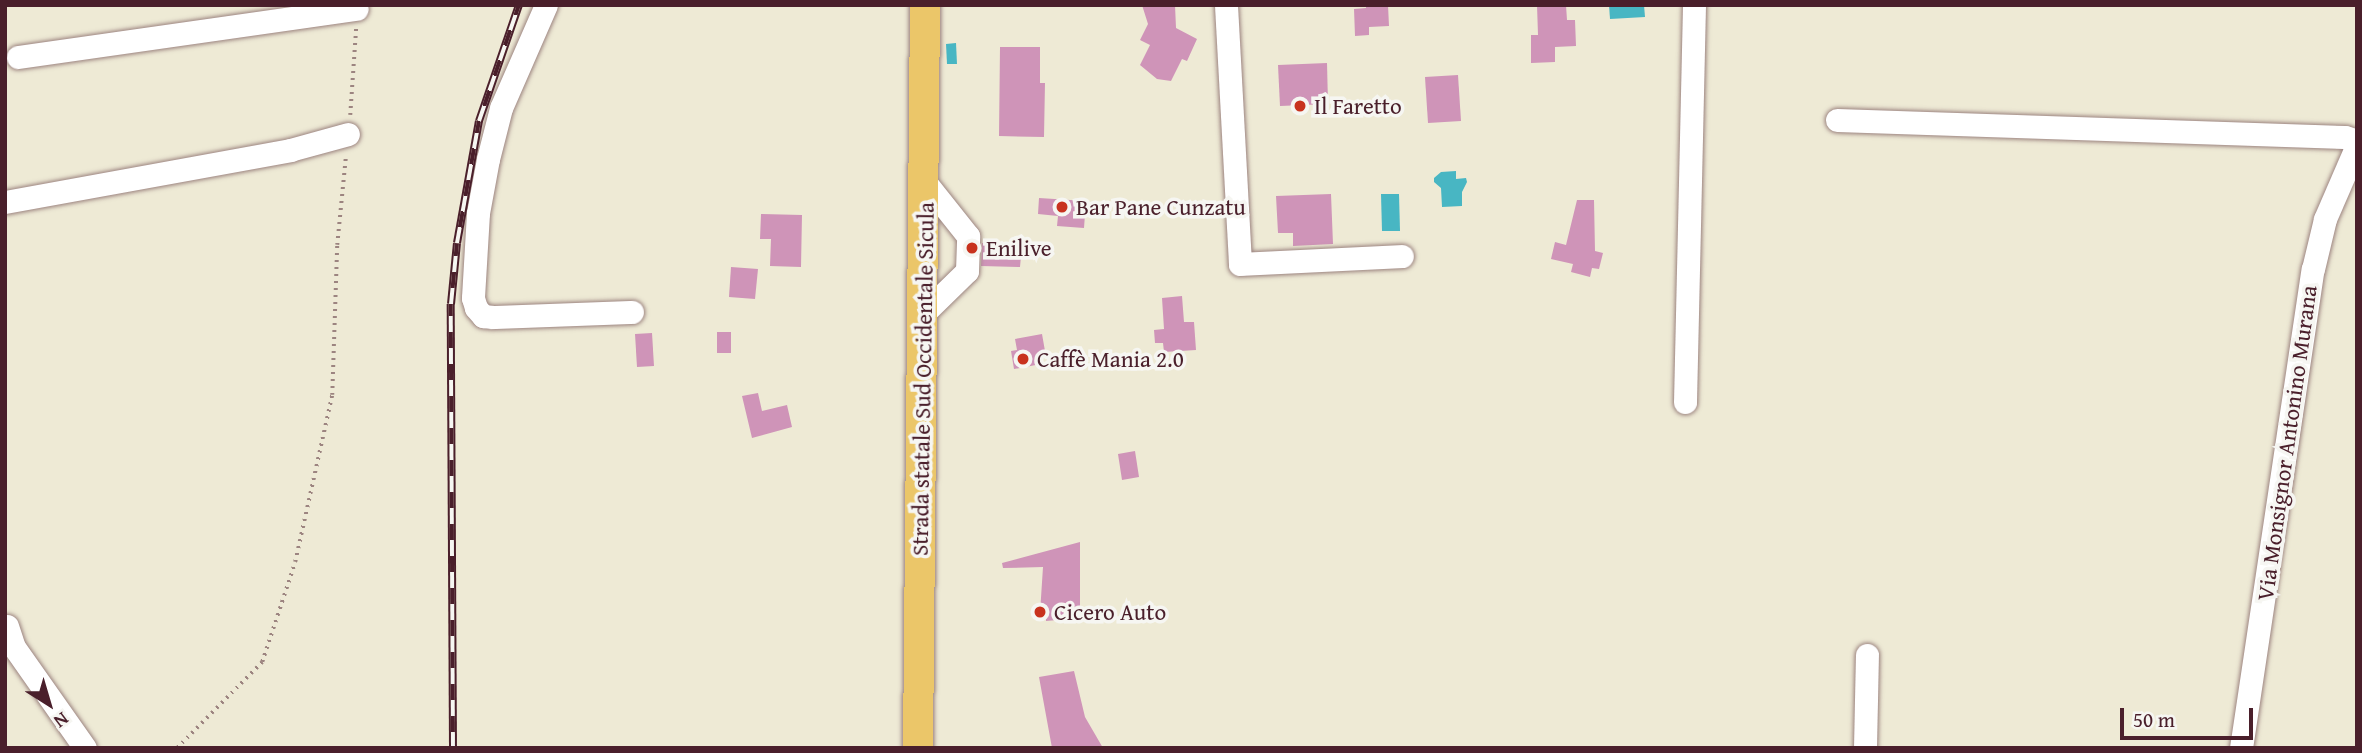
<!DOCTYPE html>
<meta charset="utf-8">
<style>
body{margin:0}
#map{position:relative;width:2362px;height:753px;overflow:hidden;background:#eeead5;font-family:"Gentium Book Plus",serif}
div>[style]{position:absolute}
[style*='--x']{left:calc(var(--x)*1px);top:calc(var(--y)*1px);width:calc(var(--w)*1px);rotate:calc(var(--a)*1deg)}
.water>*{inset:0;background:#48b6c3}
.building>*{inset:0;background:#cf94b8}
.path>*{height:3.5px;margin-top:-1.75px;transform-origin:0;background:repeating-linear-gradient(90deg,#9c8480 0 2px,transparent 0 7px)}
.roads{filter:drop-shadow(0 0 2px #9c8480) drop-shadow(0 0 2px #9c8480)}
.minor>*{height:23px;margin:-11.5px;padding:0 11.5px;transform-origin:11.5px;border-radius:11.5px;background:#fff}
.major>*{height:30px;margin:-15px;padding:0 15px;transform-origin:15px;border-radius:15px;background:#ebc669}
.rail>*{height:8px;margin-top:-4px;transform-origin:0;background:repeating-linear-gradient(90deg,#f6f6f2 0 16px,#4a1f2b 0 32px);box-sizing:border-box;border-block:2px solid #4a1f2b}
.dots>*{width:19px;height:19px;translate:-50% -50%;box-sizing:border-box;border:4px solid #f6f6f2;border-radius:50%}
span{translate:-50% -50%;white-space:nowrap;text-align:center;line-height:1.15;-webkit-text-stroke:7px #f6f6f2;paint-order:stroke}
.poi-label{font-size:23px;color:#4a1f2b}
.left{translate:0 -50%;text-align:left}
.street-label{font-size:23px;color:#4a1f2b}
.frame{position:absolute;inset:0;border:7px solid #4a1f2b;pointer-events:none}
.north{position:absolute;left:14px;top:669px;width:70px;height:70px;-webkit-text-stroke:5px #f6f6f2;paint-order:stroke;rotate:143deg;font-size:19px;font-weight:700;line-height:28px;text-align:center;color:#4a1f2b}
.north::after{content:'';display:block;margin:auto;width:24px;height:32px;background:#4a1f2b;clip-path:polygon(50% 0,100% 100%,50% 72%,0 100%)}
.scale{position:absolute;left:2120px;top:708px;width:133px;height:32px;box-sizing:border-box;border:4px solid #4a1f2b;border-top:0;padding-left:9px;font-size:21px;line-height:24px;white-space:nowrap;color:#4a1f2b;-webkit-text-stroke:5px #f6f6f2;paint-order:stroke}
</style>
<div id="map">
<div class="water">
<i style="clip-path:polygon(1609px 5px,1644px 5px,1645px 17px,1610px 19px)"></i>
<i style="clip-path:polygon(956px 43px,957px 64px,947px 64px,946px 44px)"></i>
<i style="clip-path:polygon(1456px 171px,1456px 179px,1466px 178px,1467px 182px,1462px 192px,1462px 206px,1442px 207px,1441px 188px,1434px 182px,1434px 178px,1441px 172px)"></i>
<i style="clip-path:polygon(1381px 194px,1399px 194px,1400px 231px,1382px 231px)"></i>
</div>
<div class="building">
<i style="clip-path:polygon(1142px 5px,1175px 5px,1176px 28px,1197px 39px,1187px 61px,1182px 59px,1171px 81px,1157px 79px,1140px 65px,1150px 45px,1140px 40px,1148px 24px)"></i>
<i style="clip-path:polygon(1366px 5px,1388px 5px,1389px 26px,1369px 27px,1369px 35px,1355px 36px,1354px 9px,1366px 8px)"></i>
<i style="clip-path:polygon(1537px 5px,1566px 5px,1567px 20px,1575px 20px,1576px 46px,1555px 47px,1555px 62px,1531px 63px,1531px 35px,1538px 35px)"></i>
<i style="clip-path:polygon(1000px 47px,1040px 47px,1040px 83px,1045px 83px,1044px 137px,999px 136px)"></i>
<i style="clip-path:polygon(1327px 63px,1328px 104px,1280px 106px,1278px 65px)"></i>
<i style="clip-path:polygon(1458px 75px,1461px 121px,1428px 123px,1425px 77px)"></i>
<i style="clip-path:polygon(1331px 194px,1333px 244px,1293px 246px,1293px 233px,1278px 233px,1276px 196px)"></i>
<i style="clip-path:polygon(1039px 198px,1086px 201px,1084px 228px,1057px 226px,1058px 216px,1038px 214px)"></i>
<i style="clip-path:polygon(1577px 200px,1594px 200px,1595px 251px,1603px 253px,1599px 269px,1592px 268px,1590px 277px,1571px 272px,1573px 264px,1551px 259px,1555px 242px,1566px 245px)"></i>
<i style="clip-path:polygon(761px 214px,802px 215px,801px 267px,770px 266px,771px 239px,760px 239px)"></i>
<i style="clip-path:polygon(982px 243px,1022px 245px,1020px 267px,981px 266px)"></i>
<i style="clip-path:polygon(731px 267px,758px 269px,755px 299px,729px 297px)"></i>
<i style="clip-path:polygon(1182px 296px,1184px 322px,1194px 322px,1196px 350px,1164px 352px,1163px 343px,1155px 343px,1154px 330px,1164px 329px,1162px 298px)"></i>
<i style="clip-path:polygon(717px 332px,731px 332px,731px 353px,717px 353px)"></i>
<i style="clip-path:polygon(652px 333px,654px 366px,637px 367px,635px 334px)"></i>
<i style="clip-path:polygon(1042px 334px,1045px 351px,1039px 352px,1041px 364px,1014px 369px,1011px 351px,1017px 350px,1015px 339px)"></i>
<i style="clip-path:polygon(758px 393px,762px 411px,787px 405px,792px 427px,752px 438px,742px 396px)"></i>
<i style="clip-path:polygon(1135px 451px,1139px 477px,1122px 480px,1118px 454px)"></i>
<i style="clip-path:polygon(1080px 542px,1080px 618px,1046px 621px,1046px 614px,1040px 613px,1043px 567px,1003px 568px,1002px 563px)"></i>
<i style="clip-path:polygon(1074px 671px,1085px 717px,1103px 748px,1052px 748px,1039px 677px)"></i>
</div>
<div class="path">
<i style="--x:350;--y:115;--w:87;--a:-86.1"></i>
<i style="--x:177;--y:748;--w:121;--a:-45.3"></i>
<i style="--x:262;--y:662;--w:105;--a:-71.7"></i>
<i style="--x:295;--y:562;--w:171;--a:-77.5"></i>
<i style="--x:332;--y:395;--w:150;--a:-88.1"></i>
<i style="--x:337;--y:245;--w:91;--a:-84.4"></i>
</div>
<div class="roads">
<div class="minor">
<i style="--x:546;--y:5;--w:112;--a:113.6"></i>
<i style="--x:501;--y:108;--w:53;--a:104.3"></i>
<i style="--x:488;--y:159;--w:55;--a:100.5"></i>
<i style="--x:478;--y:213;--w:85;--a:93.4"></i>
<i style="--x:473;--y:298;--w:10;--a:73"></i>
<i style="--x:476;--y:308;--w:11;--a:49"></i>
<i style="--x:483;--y:316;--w:10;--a:6"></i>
<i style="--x:493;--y:317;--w:139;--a:-2.1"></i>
<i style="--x:1226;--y:5;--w:259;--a:86.9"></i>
<i style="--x:1240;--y:264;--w:162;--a:-2.8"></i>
<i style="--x:18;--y:57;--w:342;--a:-8.1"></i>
<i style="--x:1837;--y:120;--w:508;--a:1.92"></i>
<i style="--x:2345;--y:137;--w:13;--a:18"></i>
<i style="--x:5;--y:202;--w:290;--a:-10.3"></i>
<i style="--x:290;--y:150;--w:60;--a:-15.4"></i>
<i style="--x:924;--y:313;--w:60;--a:-44.3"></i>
<i style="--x:967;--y:271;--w:35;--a:-88"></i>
<i style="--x:968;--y:236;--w:69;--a:-128.5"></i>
<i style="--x:1685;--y:402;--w:397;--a:-88.7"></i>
<i style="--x:7;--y:626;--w:22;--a:72"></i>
<i style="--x:14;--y:647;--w:123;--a:54.9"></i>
<i style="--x:1865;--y:748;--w:93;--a:-88.8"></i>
<i style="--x:2241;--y:748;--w:484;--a:-81.5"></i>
<i style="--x:2313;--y:269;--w:51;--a:-76.5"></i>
<i style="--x:2325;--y:219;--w:81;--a:-66.6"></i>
</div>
<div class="major">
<i style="--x:918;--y:748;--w:743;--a:-89.46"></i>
</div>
</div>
<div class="rail">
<i style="--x:453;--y:748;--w:444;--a:-90.3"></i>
<i style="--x:451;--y:304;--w:61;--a:-84.4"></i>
<i style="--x:457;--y:243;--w:124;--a:-79.8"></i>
<i style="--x:479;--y:121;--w:123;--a:-71"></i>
</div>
<div class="dots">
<i style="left:1300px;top:106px;background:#c8321e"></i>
<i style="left:1062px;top:207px;background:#c8321e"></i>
<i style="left:972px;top:248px;background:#c8321e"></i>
<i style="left:1023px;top:359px;background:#c8321e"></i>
<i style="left:1040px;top:612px;background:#c8321e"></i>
</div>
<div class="poi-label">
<span class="left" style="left:1314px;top:106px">Il Faretto</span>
<span class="left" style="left:1076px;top:207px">Bar Pane Cunzatu</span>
<span class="left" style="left:986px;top:248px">Enilive</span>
<span class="left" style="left:1037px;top:359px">Caffè Mania 2.0</span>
<span class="left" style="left:1054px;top:612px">Cicero Auto</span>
</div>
<div class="street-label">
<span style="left:923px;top:379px;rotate:-89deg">Strada statale Sud Occidentale Sicula</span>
<span style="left:2287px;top:443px;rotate:-82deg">Via Monsignor Antonino Murana</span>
</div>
<div class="frame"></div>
<div class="north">N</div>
<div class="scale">50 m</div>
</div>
